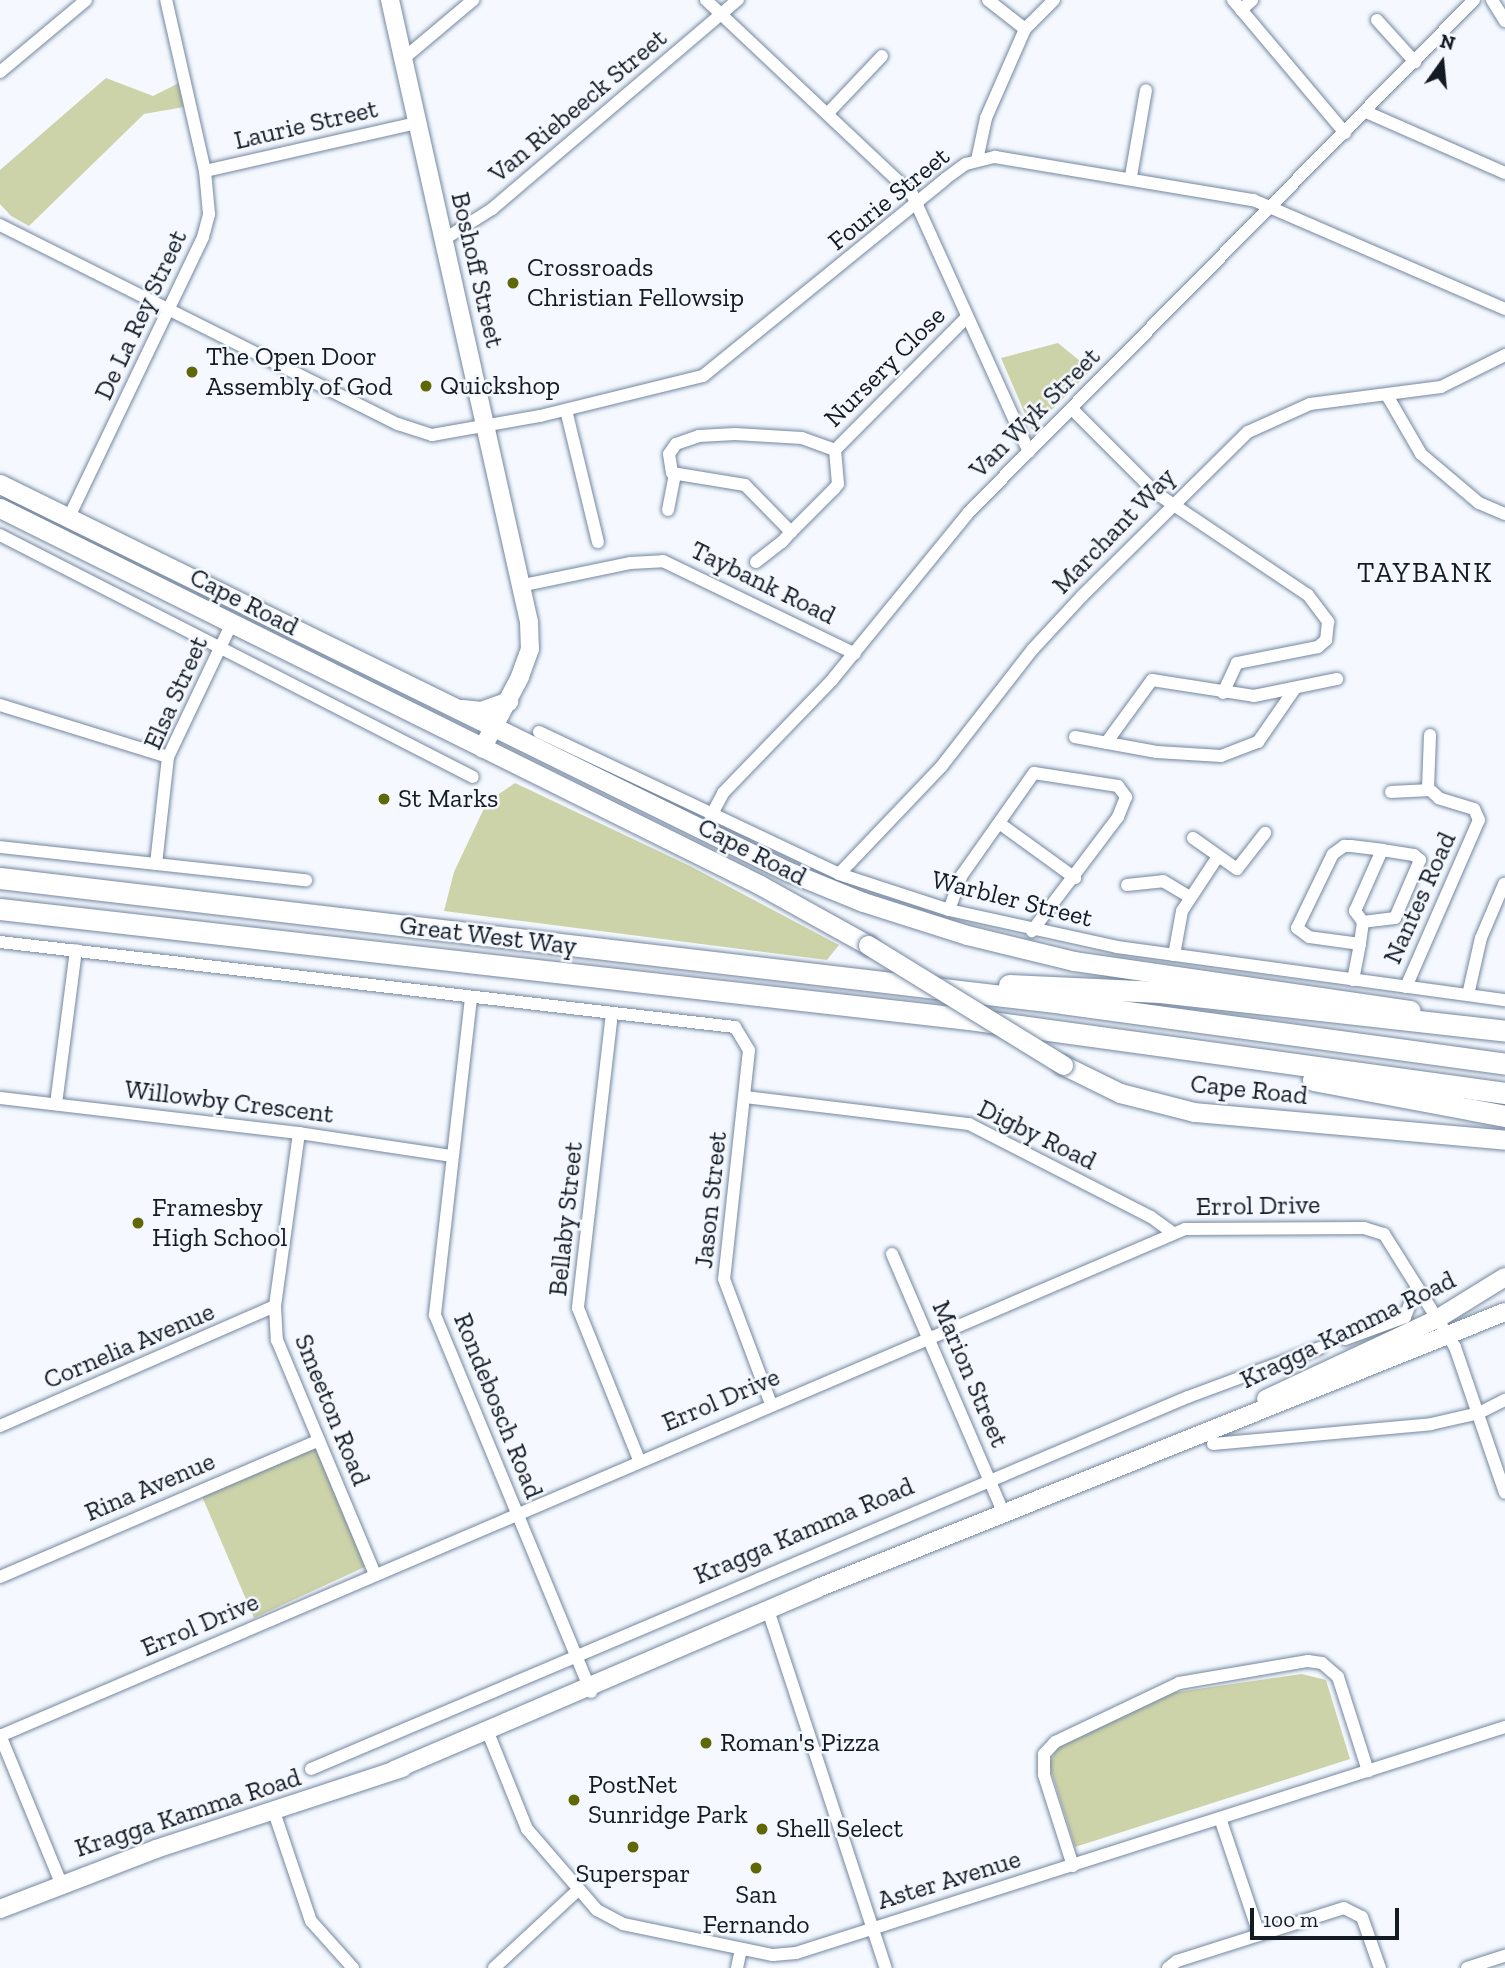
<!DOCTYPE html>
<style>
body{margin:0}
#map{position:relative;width:1505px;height:1968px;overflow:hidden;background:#f5f9ff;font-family:"Zilla Slab",serif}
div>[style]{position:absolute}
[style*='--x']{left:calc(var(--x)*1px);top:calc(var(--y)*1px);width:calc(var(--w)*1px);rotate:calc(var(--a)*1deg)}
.green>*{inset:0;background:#cdd3a9}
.roads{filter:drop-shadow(0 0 2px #7487a0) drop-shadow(0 0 2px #7487a0)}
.street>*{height:12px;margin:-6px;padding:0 6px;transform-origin:6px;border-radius:6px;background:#fff}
.secondary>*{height:18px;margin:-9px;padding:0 9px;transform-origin:9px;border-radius:9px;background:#fff}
.primary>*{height:19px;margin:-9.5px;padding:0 9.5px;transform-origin:9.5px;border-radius:9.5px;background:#fff}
.highway>*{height:21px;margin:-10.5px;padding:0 10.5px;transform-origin:10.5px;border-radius:10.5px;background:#fff}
.bridges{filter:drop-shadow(0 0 2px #7487a0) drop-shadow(0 0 2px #7487a0)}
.primary-bridge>*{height:19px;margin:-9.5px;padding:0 9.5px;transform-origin:9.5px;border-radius:9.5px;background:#fff}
.dots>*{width:19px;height:19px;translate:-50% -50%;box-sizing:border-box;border:4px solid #f5f9ff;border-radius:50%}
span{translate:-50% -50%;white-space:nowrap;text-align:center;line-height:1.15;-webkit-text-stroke:5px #f5f9ff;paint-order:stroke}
.street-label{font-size:26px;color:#131a24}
.poi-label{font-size:26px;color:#131a24}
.left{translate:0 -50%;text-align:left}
.neighbourhood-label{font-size:28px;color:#131a24;letter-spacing:2px}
.north{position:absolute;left:1407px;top:28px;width:70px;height:70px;-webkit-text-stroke:5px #f5f9ff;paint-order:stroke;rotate:15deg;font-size:19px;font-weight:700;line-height:28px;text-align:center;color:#131a24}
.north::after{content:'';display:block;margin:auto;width:24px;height:32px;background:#131a24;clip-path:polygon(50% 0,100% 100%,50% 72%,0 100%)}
.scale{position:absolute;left:1250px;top:1908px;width:149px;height:32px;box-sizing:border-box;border:4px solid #131a24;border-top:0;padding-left:9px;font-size:21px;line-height:24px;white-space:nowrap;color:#131a24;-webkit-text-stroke:5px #f5f9ff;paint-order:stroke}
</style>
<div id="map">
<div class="green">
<i style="clip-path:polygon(106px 78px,153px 96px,179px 83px,184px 107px,144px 114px,29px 226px,11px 216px,0 204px,0 170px)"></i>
<i style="clip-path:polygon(1058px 343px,1091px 370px,1032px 430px,1001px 358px)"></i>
<i style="clip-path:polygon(515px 783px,690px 866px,839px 945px,827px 960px,444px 911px,454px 872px,487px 802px)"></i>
<i style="clip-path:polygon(316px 1446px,369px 1565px,254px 1618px,201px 1494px)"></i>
<i style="clip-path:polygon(1302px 1674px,1326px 1680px,1350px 1759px,1075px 1847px,1049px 1764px,1057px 1748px,1170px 1693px)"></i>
</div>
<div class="roads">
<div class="street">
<i style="--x:706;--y:0;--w:283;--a:43.3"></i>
<i style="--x:912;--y:194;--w:283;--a:65.6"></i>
<i style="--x:988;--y:0;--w:47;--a:38.1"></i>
<i style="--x:1233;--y:0;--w:174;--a:49.9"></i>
<i style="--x:1492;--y:0;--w:25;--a:58"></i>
<i style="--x:1241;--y:10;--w:15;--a:-42"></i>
<i style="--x:1377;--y:20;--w:57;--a:47.9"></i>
<i style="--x:403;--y:59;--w:92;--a:-40.1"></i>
<i style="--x:0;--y:72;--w:112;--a:-39.9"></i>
<i style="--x:829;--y:112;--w:77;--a:-46.6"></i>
<i style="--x:1366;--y:112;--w:152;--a:23.7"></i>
<i style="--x:977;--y:160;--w:43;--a:-77.9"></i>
<i style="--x:986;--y:118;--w:97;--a:-66.3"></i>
<i style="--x:1025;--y:29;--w:41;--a:-45"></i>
<i style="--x:205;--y:171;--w:216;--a:-12.8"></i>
<i style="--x:1131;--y:176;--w:87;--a:-80.1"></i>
<i style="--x:0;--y:225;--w:445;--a:26.6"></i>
<i style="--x:398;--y:424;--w:36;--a:18"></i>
<i style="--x:432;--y:435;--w:110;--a:-10"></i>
<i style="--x:540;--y:416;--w:168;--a:-13.8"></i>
<i style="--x:703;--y:376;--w:312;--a:-39.1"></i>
<i style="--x:945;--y:179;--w:26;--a:-36"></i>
<i style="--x:966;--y:164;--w:30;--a:-14"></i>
<i style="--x:995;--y:157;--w:262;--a:9.5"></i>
<i style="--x:1253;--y:200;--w:275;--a:23.4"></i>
<i style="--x:443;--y:240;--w:58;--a:-32.3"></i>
<i style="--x:492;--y:209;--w:323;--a:-40.4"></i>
<i style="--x:1388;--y:397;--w:66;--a:59.9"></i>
<i style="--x:1421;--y:454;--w:76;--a:40.2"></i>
<i style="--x:1479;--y:503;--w:28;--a:23"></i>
<i style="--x:1072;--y:409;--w:119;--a:45"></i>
<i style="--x:1156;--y:493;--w:183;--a:33.9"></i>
<i style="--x:1308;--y:595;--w:34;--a:53"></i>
<i style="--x:1328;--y:622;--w:18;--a:96"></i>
<i style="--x:1326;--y:640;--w:11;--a:139"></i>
<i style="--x:1318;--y:647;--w:83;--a:168.8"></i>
<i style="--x:1237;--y:663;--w:33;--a:115"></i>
<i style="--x:566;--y:410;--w:136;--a:76.4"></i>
<i style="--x:835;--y:450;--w:187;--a:-45.2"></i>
<i style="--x:668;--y:510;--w:36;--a:-79"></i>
<i style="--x:69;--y:517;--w:310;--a:-64.4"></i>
<i style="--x:203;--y:237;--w:24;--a:-75"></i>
<i style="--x:209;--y:214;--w:43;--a:-95.3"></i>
<i style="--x:205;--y:171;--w:175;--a:-102.8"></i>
<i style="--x:0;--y:535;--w:531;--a:27.1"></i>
<i style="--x:756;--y:562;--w:33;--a:-38"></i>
<i style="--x:782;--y:542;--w:13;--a:-48"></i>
<i style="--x:791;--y:532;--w:61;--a:-45"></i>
<i style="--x:834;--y:489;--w:6;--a:-51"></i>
<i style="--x:838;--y:484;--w:34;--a:-95"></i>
<i style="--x:835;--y:450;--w:35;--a:-160"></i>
<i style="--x:802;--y:438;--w:67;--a:-176.6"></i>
<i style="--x:735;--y:434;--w:36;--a:177"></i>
<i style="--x:699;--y:436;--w:24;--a:161"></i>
<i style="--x:676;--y:444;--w:12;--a:125"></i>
<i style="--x:669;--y:454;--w:19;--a:81"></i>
<i style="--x:672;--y:473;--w:74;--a:9.3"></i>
<i style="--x:745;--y:485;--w:66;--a:45.6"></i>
<i style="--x:524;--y:585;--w:108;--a:-11.7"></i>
<i style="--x:630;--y:563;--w:33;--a:-3"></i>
<i style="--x:663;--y:561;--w:213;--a:25.8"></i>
<i style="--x:0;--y:705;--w:176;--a:17.2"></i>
<i style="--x:539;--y:732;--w:332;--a:25.3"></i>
<i style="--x:839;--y:874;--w:116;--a:18.1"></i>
<i style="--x:949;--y:910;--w:172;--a:12.4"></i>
<i style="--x:1117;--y:947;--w:392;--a:7.8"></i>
<i style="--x:1075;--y:737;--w:83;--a:10.4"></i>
<i style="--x:1157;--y:752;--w:64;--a:3.6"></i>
<i style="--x:1221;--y:756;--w:40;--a:-21"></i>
<i style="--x:1258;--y:742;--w:63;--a:-55.3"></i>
<i style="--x:1106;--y:743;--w:78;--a:-53.9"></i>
<i style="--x:1152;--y:680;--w:103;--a:8.9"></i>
<i style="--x:1254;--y:696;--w:85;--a:-11.6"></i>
<i style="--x:1391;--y:792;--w:39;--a:-3"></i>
<i style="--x:711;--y:816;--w:26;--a:-62"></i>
<i style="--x:723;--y:793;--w:157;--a:-46"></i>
<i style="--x:832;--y:680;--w:217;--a:-50.8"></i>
<i style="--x:969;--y:512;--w:719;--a:-45.39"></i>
<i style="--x:999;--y:823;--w:94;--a:35.9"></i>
<i style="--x:1193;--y:838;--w:54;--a:35.2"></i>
<i style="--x:1237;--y:869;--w:46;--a:-52.1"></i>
<i style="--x:0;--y:847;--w:308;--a:6.2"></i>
<i style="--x:156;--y:864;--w:108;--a:-83.6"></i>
<i style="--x:168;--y:757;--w:146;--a:-64.5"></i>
<i style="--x:839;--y:874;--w:148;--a:-46.4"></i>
<i style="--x:941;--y:767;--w:150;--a:-52.1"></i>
<i style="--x:1033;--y:649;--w:72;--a:-47.2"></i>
<i style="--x:1082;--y:596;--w:233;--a:-44.7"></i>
<i style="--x:1248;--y:432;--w:68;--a:-24.3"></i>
<i style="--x:1310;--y:404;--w:132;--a:-7.4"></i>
<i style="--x:1441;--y:387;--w:72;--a:-26.6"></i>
<i style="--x:1127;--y:885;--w:36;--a:-6"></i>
<i style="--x:1163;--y:881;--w:31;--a:31"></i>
<i style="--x:949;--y:910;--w:37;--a:-70"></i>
<i style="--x:962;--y:875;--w:125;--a:-54.8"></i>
<i style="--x:1034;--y:773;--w:85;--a:8.8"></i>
<i style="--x:1118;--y:786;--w:14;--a:54"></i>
<i style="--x:1126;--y:797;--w:22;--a:112"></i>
<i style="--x:1118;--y:817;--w:143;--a:127"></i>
<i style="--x:1363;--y:922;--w:22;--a:98"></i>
<i style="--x:1360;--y:944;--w:51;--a:-172.2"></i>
<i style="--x:1309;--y:937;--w:15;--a:-143"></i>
<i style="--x:1297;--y:928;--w:82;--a:-64.1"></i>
<i style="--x:1333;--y:854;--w:14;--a:-36"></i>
<i style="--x:1344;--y:846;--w:7;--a:0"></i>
<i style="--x:1351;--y:846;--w:31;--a:7"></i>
<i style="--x:1382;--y:850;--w:32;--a:9"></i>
<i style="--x:1414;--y:855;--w:8;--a:40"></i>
<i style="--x:1420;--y:860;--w:63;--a:113.3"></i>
<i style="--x:1395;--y:918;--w:32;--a:173"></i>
<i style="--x:1363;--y:922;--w:14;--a:-126"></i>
<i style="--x:1355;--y:911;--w:67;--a:-66.1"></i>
<i style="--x:0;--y:942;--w:740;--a:6.6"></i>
<i style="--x:735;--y:1027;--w:27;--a:59"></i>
<i style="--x:749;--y:1050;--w:230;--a:96.2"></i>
<i style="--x:724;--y:1279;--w:134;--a:69.4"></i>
<i style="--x:1174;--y:955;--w:45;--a:-79.7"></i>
<i style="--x:1182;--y:911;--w:64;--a:-56.6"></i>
<i style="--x:1353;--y:980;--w:37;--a:-79"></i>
<i style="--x:1406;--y:987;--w:182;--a:-66.4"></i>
<i style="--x:1479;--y:820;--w:12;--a:-114"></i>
<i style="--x:1474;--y:809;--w:37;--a:-163"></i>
<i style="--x:1439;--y:798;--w:15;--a:-138"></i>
<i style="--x:1428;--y:788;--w:53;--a:-87.8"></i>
<i style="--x:1468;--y:995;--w:58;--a:-77.2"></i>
<i style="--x:1481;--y:938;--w:59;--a:-66.9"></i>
<i style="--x:471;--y:998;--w:319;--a:96.5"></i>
<i style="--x:435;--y:1315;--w:408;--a:67.5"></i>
<i style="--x:612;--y:1013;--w:297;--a:96.6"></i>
<i style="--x:578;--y:1308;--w:164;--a:68.1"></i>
<i style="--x:745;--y:1097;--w:226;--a:6.9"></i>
<i style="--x:969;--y:1124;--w:204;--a:27.1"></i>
<i style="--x:1151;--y:1217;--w:27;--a:36"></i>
<i style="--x:0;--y:1098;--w:301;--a:6.7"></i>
<i style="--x:299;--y:1133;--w:154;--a:8.6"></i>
<i style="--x:56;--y:1104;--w:155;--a:-82.6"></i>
<i style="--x:299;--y:1133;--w:175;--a:97.9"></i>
<i style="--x:275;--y:1306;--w:34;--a:87"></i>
<i style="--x:277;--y:1340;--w:254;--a:67.3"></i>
<i style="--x:892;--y:1254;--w:283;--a:66.7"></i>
<i style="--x:1345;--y:1339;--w:64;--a:-20.1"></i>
<i style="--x:1405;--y:1317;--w:33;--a:-69"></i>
<i style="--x:0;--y:1426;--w:300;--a:-23.6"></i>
<i style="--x:1213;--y:1444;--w:219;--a:-5.2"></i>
<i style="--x:1431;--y:1424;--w:49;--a:-12.9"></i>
<i style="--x:1479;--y:1413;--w:29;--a:-27"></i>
<i style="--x:0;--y:1577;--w:347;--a:-23.2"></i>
<i style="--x:768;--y:1610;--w:377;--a:71.8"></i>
<i style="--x:487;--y:1730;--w:107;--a:68"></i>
<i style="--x:527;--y:1829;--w:107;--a:49.2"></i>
<i style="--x:597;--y:1910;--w:30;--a:28"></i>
<i style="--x:623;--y:1924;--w:153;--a:11.7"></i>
<i style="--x:773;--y:1955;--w:23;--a:-5"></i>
<i style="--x:796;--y:1953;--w:744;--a:-17.68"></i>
<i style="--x:0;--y:1735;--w:160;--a:67.6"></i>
<i style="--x:0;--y:1736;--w:1289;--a:-23.16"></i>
<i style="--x:1185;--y:1229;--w:179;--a:-0.3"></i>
<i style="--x:1364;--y:1228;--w:21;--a:17"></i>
<i style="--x:1384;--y:1234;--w:133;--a:57.9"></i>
<i style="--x:1455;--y:1347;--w:154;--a:71.1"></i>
<i style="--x:311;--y:1769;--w:953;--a:-22.99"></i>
<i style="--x:1188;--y:1397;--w:141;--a:-20.4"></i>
<i style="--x:274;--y:1812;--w:115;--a:71.3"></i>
<i style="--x:311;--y:1921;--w:63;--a:48.2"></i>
<i style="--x:1220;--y:1818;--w:122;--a:71.4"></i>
<i style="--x:1073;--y:1866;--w:96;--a:-107.7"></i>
<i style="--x:1044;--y:1775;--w:21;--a:-90"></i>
<i style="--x:1044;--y:1754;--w:16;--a:-47"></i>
<i style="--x:1055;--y:1742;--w:137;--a:-25.4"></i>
<i style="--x:1179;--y:1683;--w:131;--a:-9.7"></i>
<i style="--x:1308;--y:1661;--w:14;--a:8"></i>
<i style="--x:1322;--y:1663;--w:21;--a:41"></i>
<i style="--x:1338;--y:1677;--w:99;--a:72.3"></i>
<i style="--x:494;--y:1968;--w:113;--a:-42.9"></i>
<i style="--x:737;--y:1968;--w:19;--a:-78"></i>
<i style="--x:1168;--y:1968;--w:11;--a:-38"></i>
<i style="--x:1177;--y:1961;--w:175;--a:-17.6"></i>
<i style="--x:1344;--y:1908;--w:20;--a:27"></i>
<i style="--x:1362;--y:1917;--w:54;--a:70.6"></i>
<i style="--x:1467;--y:1968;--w:40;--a:-18"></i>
</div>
<div class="secondary">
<i style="--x:390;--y:0;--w:637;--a:77.4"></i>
<i style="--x:529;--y:622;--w:27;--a:88"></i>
<i style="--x:530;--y:649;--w:30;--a:110"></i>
<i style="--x:520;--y:677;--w:81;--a:117.8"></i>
<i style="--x:1266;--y:1399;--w:189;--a:-25.1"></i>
<i style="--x:1437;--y:1319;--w:80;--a:-31.7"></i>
<i style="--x:394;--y:1770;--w:461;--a:-23.2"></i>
<i style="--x:818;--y:1588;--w:740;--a:-21.89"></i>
<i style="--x:0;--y:1909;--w:167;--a:-21"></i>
<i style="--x:156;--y:1849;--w:260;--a:-18.2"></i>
</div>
<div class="primary">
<i style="--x:0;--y:484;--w:877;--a:26.19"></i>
<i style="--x:787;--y:871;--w:82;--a:22.2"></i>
<i style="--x:863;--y:902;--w:109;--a:17.6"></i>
<i style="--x:967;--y:935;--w:110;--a:13.7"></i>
<i style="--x:1074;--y:961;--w:340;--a:8.3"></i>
<i style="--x:0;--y:508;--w:848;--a:26.38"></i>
<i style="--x:760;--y:885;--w:124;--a:29.1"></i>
<i style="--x:462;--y:709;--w:19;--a:6"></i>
<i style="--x:481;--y:711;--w:29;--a:-20"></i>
<i style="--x:1063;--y:1065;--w:64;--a:26.2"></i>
<i style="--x:1120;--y:1093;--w:76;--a:14.4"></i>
<i style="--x:1194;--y:1112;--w:312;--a:5.1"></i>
</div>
<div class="highway">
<i style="--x:0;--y:878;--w:1069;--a:6.71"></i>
<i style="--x:1062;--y:1003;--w:447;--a:7.8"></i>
<i style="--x:0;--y:909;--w:975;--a:6.48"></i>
<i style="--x:969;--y:1019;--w:541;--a:7.86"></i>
<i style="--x:1009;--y:985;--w:151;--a:2.7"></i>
<i style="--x:1160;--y:992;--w:347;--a:6.4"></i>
<i style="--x:1313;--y:1080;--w:195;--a:10.6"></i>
</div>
</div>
<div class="bridges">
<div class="primary-bridge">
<i style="--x:868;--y:945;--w:229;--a:31.6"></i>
</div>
</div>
<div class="dots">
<i style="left:513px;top:283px;background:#606707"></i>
<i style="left:192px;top:372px;background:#606707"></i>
<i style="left:426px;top:386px;background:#606707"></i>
<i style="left:384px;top:799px;background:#606707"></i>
<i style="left:138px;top:1223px;background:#606707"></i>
<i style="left:706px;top:1743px;background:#606707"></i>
<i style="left:574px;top:1800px;background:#606707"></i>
<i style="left:762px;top:1829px;background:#606707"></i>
<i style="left:633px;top:1847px;background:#606707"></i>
<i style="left:756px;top:1868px;background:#606707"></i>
</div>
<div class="street-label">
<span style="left:578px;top:106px;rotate:-40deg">Van Riebeeck Street</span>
<span style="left:306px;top:125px;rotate:-13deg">Laurie Street</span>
<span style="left:889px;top:199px;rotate:-39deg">Fourie Street</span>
<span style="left:477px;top:270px;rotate:77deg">Boshoff Street</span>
<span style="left:141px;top:315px;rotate:-65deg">De La Rey Street</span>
<span style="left:885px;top:367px;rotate:-45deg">Nursery Close</span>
<span style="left:1035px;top:413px;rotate:-45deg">Van Wyk Street</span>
<span style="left:1114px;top:531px;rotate:-46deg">Marchant Way</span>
<span style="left:763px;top:583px;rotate:26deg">Taybank Road</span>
<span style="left:244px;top:602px;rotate:27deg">Cape Road</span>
<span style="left:176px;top:693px;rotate:-66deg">Elsa Street</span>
<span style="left:752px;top:852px;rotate:27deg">Cape Road</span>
<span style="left:1420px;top:898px;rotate:-66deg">Nantes Road</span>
<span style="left:1012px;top:899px;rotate:14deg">Warbler Street</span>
<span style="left:488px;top:936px;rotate:7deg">Great West Way</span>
<span style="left:1249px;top:1090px;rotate:6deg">Cape Road</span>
<span style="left:229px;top:1102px;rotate:7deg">Willowby Crescent</span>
<span style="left:1037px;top:1135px;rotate:26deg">Digby Road</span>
<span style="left:711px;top:1200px;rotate:-84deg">Jason Street</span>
<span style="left:1258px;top:1206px;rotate:-1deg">Errol Drive</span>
<span style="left:566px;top:1219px;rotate:-84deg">Bellaby Street</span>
<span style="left:1348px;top:1330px;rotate:-26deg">Kragga Kamma Road</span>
<span style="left:129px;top:1346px;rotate:-23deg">Cornelia Avenue</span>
<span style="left:970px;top:1374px;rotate:67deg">Marion Street</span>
<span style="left:721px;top:1400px;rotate:-23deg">Errol Drive</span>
<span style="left:498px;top:1406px;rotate:68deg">Rondebosch Road</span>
<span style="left:332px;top:1410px;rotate:68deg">Smeeton Road</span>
<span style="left:150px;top:1487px;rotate:-23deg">Rina Avenue</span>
<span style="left:804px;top:1531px;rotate:-23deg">Kragga Kamma Road</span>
<span style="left:200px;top:1625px;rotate:-23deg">Errol Drive</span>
<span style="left:188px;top:1813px;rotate:-18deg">Kragga Kamma Road</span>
<span style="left:949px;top:1880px;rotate:-17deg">Aster Avenue</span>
</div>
<div class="poi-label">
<span class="left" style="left:527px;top:283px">Crossroads<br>Christian Fellowsip</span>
<span class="left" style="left:206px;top:372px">The Open Door<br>Assembly of God</span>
<span class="left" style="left:440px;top:386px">Quickshop</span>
<span class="left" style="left:398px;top:799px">St Marks</span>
<span class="left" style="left:152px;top:1223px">Framesby<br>High School</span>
<span class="left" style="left:720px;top:1743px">Roman's Pizza</span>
<span class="left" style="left:588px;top:1800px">PostNet<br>Sunridge Park</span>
<span class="left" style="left:776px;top:1829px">Shell Select</span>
<span style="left:633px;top:1874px">Superspar</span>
<span style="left:756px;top:1910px">San<br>Fernando</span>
</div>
<div class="neighbourhood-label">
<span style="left:1425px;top:573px">TAYBANK</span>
</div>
<div class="north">N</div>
<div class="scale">100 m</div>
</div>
